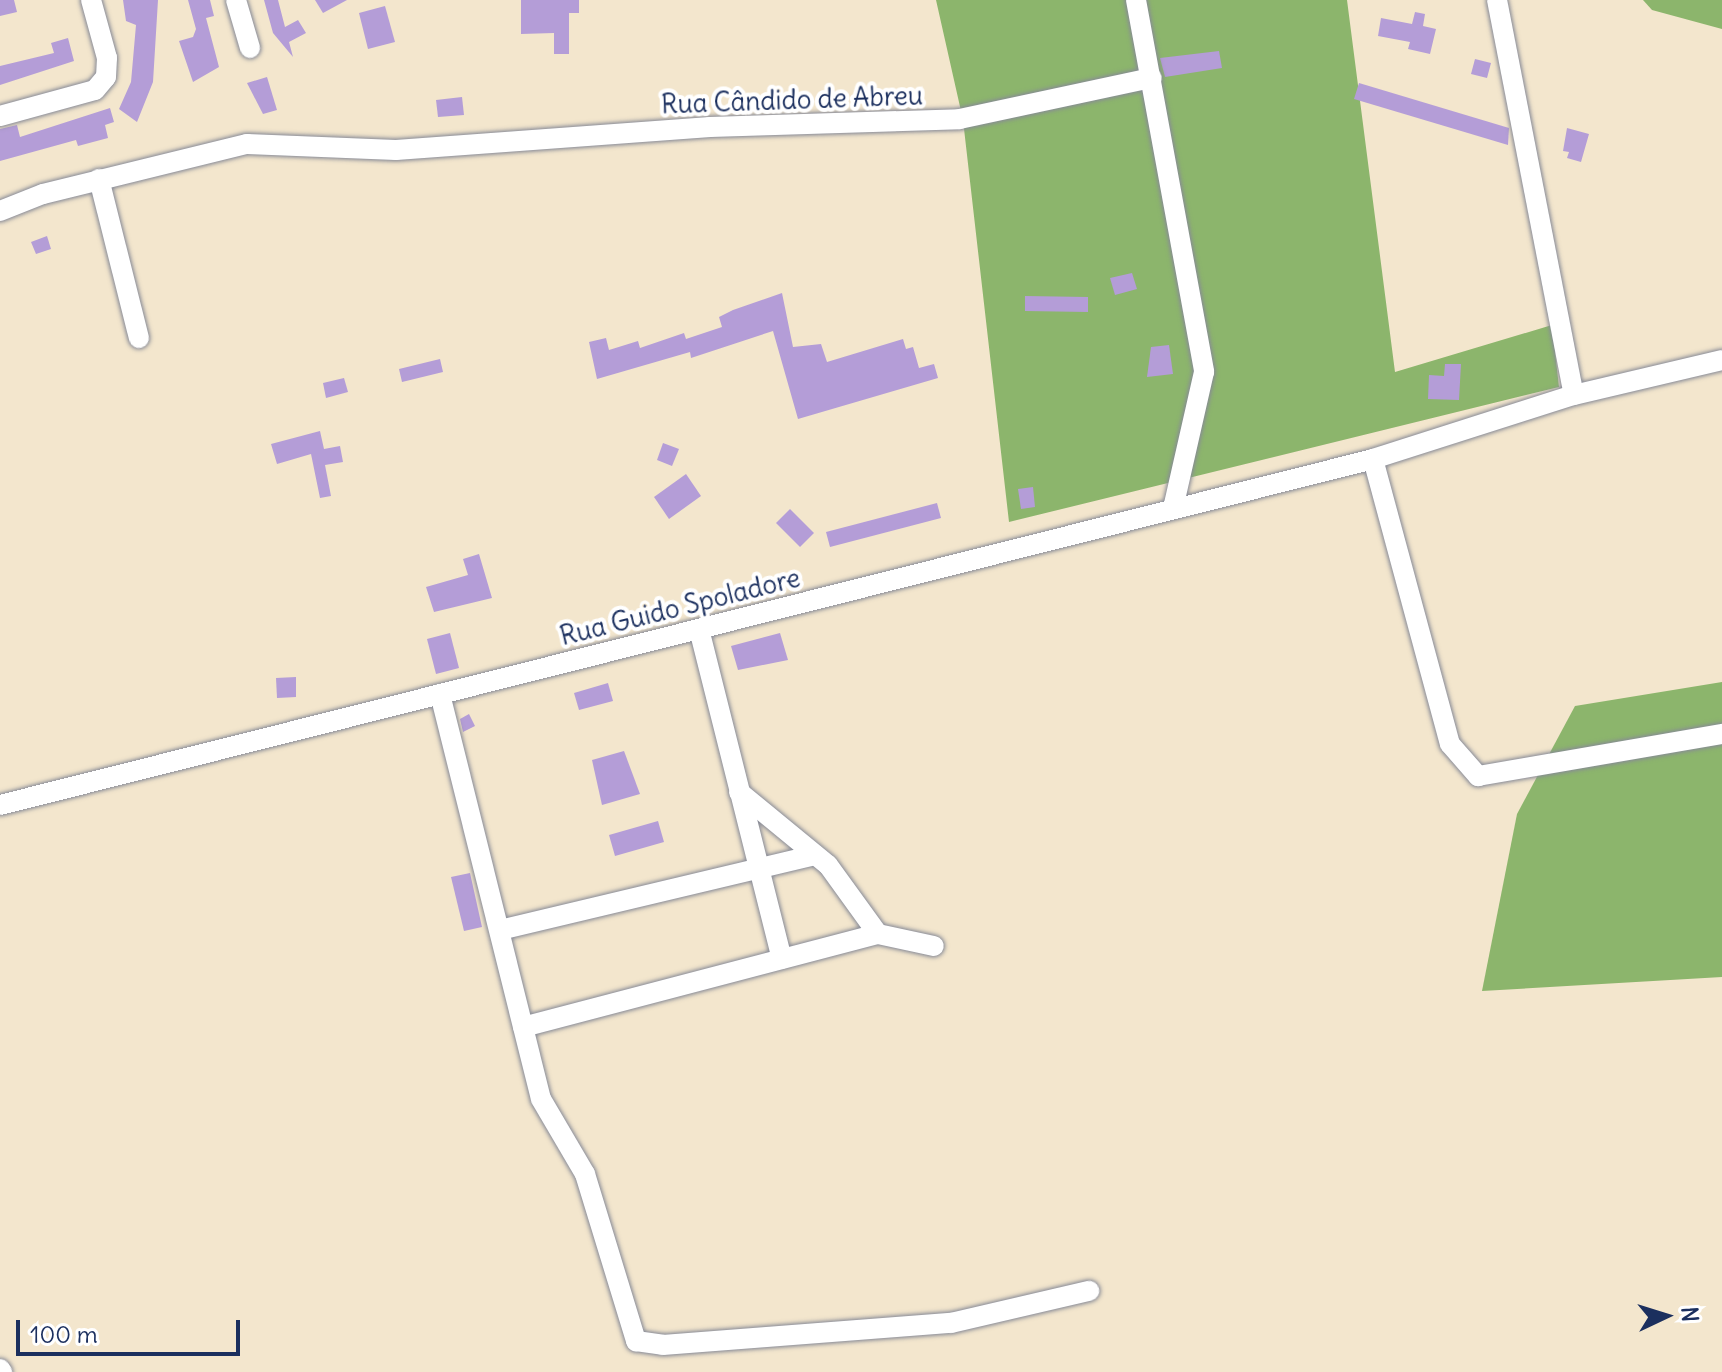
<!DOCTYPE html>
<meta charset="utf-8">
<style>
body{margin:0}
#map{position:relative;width:1722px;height:1372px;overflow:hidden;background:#f3e6cd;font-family:Delius,sans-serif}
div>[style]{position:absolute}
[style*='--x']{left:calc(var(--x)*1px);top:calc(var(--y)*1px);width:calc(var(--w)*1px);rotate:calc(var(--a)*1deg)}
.forest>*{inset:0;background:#8cb56c}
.building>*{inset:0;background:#b49dd7}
.roads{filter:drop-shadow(0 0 2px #878a96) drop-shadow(0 0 2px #878a96)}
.minor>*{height:20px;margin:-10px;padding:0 10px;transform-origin:10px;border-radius:10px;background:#fff}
span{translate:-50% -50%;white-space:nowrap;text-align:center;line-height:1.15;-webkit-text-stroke:8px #fff;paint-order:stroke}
.street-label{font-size:26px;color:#1b2f5e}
.north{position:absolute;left:1626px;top:1276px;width:80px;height:80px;-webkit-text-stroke:6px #fff;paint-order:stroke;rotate:86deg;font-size:22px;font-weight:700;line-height:32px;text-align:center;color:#1b2f5e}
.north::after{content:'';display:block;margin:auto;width:28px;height:36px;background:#1b2f5e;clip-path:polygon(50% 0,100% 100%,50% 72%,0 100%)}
.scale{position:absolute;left:16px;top:1320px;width:224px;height:36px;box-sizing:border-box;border:4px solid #1b2f5e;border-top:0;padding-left:10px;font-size:24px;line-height:28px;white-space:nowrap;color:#1b2f5e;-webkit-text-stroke:6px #fff;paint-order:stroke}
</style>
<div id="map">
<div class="forest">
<i style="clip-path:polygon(936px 0,1347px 0,1395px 372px,1552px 325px,1559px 387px,1009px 522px,963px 120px)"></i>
<i style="clip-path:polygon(1643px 0,1722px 0,1722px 29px,1652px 10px)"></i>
<i style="clip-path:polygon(1722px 682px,1722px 977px,1482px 991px,1517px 814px,1575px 706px)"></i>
</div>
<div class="building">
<i style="clip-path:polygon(0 0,14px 0,17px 12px,0 16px)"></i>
<i style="clip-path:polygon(123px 0,158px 0,153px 82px,137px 122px,119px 109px,131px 82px,136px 25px,126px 21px)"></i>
<i style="clip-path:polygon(188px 0,210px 0,214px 16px,206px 18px,219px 67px,193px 82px,179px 41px,193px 37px,196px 29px)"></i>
<i style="clip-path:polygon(264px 0,278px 0,285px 27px,298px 20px,306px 33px,289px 42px,293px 57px,273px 33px)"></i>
<i style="clip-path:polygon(315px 0,347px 0,323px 13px)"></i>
<i style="clip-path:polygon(521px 0,579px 0,579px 13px,569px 13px,569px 54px,554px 54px,554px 33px,521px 34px)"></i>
<i style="clip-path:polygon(385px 6px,395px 42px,368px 49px,359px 13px)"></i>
<i style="clip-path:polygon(1415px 12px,1425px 14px,1423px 26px,1436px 29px,1430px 54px,1408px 49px,1410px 42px,1378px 36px,1381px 18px,1412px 24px)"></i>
<i style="clip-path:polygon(68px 38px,74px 61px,0 85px,0 66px,54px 53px,51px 43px)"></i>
<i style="clip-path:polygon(1219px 51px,1222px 68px,1165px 77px,1160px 58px)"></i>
<i style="clip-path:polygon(1475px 59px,1491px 63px,1487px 78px,1471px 74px)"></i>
<i style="clip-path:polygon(267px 77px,277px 110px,263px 114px,247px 83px)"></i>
<i style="clip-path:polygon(1359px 83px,1509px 128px,1508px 145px,1354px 99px)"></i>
<i style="clip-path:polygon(462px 97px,464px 115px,438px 117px,436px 100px)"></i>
<i style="clip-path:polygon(110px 108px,114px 122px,105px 125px,108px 138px,78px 146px,76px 140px,0 161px,0 129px,17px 125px,20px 137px)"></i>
<i style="clip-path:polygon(1567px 128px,1589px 134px,1581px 162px,1567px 158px,1569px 152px,1563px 151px)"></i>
<i style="clip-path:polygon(47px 236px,51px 249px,36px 254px,31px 242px)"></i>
<i style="clip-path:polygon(1132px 273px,1137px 289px,1115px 295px,1110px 278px)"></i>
<i style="clip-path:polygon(782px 293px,793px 347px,821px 344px,827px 362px,903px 339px,906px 349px,913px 347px,919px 368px,934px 364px,938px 378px,798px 419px,773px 331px,691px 358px,690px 352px,597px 379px,589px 342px,606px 338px,609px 350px,638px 341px,640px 348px,684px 333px,686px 339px,722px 327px,719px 317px,733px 310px)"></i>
<i style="clip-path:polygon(1025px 296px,1088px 297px,1088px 312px,1025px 311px)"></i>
<i style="clip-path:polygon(1169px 345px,1173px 374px,1147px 377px,1151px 347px)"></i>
<i style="clip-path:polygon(440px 359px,443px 372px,402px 382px,399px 369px)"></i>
<i style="clip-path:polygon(1445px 364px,1461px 364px,1459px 400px,1428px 399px,1429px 375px,1444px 376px)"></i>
<i style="clip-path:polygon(344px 378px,348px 392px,326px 398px,323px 383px)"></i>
<i style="clip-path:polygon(320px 431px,324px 449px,340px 446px,343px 462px,325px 465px,331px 496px,320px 498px,311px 454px,277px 464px,271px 444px)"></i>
<i style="clip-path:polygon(663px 443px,679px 449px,672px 466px,657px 460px)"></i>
<i style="clip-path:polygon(686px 474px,701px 496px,669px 519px,654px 497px)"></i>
<i style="clip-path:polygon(1033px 487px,1035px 507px,1021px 509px,1018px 489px)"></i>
<i style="clip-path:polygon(937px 503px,941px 518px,830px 547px,826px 532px)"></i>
<i style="clip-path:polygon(790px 509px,814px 533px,800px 547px,776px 523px)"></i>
<i style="clip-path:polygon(479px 554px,492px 598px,434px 612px,426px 587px,468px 575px,463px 559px)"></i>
<i style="clip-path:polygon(450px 633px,459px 668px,436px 674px,427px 639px)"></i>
<i style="clip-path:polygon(780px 633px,788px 660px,738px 670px,731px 646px)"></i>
<i style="clip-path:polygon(296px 677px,296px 697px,277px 698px,276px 678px)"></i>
<i style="clip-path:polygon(608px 683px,613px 701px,579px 710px,574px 693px)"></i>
<i style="clip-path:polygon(469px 714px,475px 726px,463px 732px,460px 719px)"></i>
<i style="clip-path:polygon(624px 751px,640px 794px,602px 805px,592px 760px)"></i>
<i style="clip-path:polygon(658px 821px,664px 842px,615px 856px,609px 835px)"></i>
<i style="clip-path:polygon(470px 873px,482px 927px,464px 931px,451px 877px)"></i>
</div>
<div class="roads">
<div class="minor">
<i style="--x:236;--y:0;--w:50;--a:73.7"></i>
<i style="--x:1136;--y:0;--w:378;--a:79.6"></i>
<i style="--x:1204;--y:372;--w:140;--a:102.8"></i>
<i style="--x:1497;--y:0;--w:402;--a:79"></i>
<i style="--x:0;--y:116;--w:98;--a:-15.3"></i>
<i style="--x:95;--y:90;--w:17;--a:-50"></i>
<i style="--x:106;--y:77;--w:19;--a:-87"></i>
<i style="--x:107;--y:58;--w:60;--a:-105.4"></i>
<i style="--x:99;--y:179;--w:164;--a:75.9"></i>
<i style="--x:0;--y:211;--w:46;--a:-21.6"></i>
<i style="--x:43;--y:194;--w:210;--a:-13.8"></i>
<i style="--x:247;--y:144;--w:149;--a:2.3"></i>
<i style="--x:396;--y:150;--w:315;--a:-4.2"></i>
<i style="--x:710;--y:127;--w:250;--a:-1.8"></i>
<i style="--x:960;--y:119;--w:196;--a:-12.1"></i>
<i style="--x:1373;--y:459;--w:295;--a:74.9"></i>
<i style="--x:1450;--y:744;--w:43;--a:48.8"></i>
<i style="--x:1478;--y:776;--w:248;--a:-9.8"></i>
<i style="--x:699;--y:629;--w:340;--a:75.9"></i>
<i style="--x:440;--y:694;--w:417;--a:76"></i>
<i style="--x:541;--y:1099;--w:87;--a:59.6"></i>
<i style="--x:585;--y:1174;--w:175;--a:73"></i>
<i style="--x:636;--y:1341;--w:27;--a:8"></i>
<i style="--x:663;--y:1345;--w:289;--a:-4.4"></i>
<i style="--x:951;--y:1323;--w:142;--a:-13.1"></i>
<i style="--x:739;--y:792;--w:115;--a:39.4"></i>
<i style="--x:828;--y:865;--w:85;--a:54.1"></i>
<i style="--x:878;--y:934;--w:57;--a:12.1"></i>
<i style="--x:0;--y:805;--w:1416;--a:-14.14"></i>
<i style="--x:1373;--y:459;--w:211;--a:-17.7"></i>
<i style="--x:1574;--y:395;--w:152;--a:-13.3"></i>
<i style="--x:500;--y:930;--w:324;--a:-13.4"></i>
<i style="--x:523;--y:1027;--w:367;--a:-14.7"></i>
<i style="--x:0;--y:1369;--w:4;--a:56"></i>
</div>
</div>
<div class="street-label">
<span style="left:792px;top:100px;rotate:-2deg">Rua Cândido de Abreu</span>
<span style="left:680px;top:607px;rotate:-14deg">Rua Guido Spoladore</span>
</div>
<div class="north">N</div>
<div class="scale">100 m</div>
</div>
